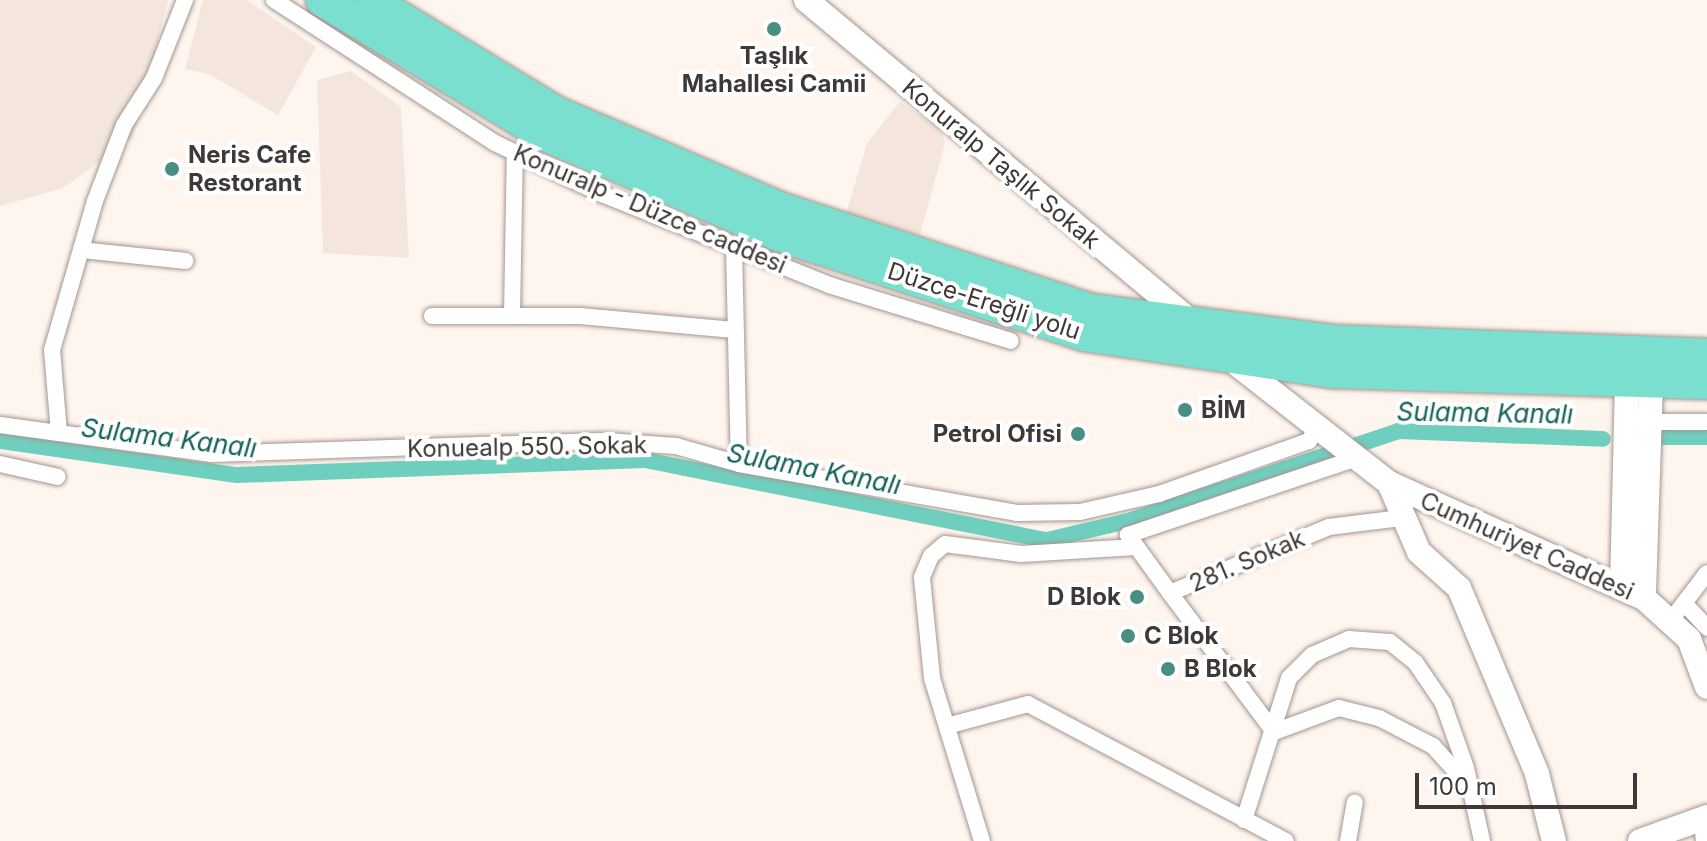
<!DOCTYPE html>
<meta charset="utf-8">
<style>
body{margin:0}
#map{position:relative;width:1707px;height:841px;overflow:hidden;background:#fff5ef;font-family:Inter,sans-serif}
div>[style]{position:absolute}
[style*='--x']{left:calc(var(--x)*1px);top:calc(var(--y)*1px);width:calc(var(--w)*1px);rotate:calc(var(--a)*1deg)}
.built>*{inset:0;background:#f4e5dd}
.canal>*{height:16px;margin:-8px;padding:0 8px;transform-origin:8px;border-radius:8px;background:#6fcfbf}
.roads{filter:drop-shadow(0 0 2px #a29790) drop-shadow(0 0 2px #a29790)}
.street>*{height:16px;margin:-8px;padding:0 8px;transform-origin:8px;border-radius:8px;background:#fff}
.secondary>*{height:24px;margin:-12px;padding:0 12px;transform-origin:12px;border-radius:12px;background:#fff}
.highway>*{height:32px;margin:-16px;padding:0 16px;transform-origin:16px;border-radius:16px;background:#7adfce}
.dots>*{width:22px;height:22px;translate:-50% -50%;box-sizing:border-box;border:4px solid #fff;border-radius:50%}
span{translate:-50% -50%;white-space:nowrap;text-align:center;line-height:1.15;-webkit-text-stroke:8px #fff;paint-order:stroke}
.poi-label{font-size:24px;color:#3e3936;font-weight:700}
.left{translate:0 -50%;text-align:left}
.right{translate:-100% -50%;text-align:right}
.street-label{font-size:24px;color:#3e3936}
.water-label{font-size:26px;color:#116157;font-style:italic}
.scale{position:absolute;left:1415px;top:773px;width:222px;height:36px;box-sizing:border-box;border:4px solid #3e3936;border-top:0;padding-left:10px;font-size:24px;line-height:28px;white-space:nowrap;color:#3e3936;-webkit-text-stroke:6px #fff;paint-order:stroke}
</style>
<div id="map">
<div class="built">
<i style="clip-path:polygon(0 0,168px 0,133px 138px,63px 188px,0 206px)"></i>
<i style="clip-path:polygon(203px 0,247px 0,316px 47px,278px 115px,209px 74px,185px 69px)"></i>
<i style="clip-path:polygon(351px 71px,401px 107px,409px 258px,323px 253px,317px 80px)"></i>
<i style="clip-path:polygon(900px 102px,941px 129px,945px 143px,920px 235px,846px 214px,867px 143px)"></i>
</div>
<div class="canal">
<i style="--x:1664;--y:437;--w:43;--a:0"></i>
<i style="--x:0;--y:441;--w:239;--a:8.2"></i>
<i style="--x:237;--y:475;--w:408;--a:-2.1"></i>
<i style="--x:645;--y:460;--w:410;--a:11.3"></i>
<i style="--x:1047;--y:540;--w:83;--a:-13.2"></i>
<i style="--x:1128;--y:521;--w:285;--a:-18.4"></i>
<i style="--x:1398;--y:431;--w:205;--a:2.2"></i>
</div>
<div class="roads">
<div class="street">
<i style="--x:274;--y:0;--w:263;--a:32.9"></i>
<i style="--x:495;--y:143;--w:119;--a:25.5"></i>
<i style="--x:602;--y:194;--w:245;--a:21.8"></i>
<i style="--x:829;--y:285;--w:190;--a:17.1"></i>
<i style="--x:734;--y:248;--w:216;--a:88.7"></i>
<i style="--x:81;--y:250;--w:105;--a:6"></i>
<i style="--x:432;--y:316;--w:148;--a:0"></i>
<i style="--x:580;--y:316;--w:155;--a:5.2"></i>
<i style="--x:512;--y:316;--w:164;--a:-89"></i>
<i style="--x:1650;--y:422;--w:57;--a:0"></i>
<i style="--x:0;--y:425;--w:213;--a:7.8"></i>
<i style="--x:211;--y:454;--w:396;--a:-1.9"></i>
<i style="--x:607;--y:441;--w:69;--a:4.1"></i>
<i style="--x:676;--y:446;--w:66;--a:15.9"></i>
<i style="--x:739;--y:464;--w:282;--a:10"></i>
<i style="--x:1017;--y:513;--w:63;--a:-0.9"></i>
<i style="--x:1080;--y:512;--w:81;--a:-12.8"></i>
<i style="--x:1159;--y:494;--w:159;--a:-19.5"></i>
<i style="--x:1309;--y:441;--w:18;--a:-61"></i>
<i style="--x:59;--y:433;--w:83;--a:-94.8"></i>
<i style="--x:52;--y:350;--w:155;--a:-73.9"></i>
<i style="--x:95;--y:201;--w:81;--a:-69.1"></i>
<i style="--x:124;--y:125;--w:56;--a:-57.4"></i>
<i style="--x:154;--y:78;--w:84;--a:-68.3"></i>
<i style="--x:0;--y:464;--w:59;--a:12.6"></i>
<i style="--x:1401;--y:518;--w:73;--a:172.9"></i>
<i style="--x:1329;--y:527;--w:172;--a:157.5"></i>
<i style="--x:1170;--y:593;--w:174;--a:53.2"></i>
<i style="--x:1274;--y:732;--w:69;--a:-20.3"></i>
<i style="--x:1339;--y:708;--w:41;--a:14"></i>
<i style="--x:1379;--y:718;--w:61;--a:27.4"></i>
<i style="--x:1433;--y:746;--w:57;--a:47.9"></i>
<i style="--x:1170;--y:593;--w:72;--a:-125.9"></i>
<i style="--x:1128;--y:535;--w:242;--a:-18.6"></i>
<i style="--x:1684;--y:603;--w:34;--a:47"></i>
<i style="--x:1671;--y:620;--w:59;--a:-52.5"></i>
<i style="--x:947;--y:726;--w:84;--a:-15.2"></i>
<i style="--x:1028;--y:704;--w:292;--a:28"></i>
<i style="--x:1702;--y:819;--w:22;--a:85"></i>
<i style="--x:1244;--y:820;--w:149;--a:-72.4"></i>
<i style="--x:1289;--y:678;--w:33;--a:-45"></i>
<i style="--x:1312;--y:655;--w:40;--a:-23.4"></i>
<i style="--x:1349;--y:639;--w:41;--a:4.2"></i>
<i style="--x:1390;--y:642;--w:32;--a:39"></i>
<i style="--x:1415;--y:662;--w:50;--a:55.7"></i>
<i style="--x:1443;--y:703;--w:69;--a:70.5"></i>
<i style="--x:1466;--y:768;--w:75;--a:77.6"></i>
<i style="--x:982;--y:841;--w:170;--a:-107.1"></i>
<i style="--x:932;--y:678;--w:101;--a:-95.7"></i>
<i style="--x:922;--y:577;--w:23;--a:-67"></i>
<i style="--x:931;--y:556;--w:18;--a:-41"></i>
<i style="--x:945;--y:544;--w:77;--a:7.5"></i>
<i style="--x:1021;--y:554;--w:115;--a:-3.5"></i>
<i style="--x:1348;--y:841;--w:39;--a:-80"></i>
</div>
<div class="secondary">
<i style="--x:806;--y:0;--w:505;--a:39.86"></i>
<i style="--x:1229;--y:358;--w:203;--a:38"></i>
<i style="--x:1389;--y:483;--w:280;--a:24.3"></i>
<i style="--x:1644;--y:598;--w:61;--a:42.3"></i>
<i style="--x:1689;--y:639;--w:51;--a:69.4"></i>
<i style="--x:1389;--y:483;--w:75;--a:66.5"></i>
<i style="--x:1419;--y:552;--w:54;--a:42"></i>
<i style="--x:1459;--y:588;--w:202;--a:67.2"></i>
<i style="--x:1537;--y:774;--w:69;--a:75.8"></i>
<i style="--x:1622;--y:587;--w:206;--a:-88.6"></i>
<i style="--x:1627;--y:381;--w:30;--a:-64"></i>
<i style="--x:1640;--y:354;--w:30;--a:69"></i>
<i style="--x:1651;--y:382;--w:216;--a:91.9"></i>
<i style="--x:1640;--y:841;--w:71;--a:-19.7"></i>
</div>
<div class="highway">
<i style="--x:322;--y:0;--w:258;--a:31.2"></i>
<i style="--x:543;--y:134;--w:254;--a:23.2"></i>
<i style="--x:776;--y:234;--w:325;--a:18.1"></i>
<i style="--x:1085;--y:335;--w:251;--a:8.5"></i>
<i style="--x:1333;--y:372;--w:374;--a:1.7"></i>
<i style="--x:371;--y:0;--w:215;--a:31.3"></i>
<i style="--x:555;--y:112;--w:250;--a:23.1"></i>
<i style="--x:785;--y:210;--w:322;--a:18.1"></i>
<i style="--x:1091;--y:310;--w:243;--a:7.3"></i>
<i style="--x:1332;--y:341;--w:375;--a:2.1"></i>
</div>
</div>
<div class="dots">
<i style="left:774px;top:29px;background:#4a8e83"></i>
<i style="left:172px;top:169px;background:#4a8e83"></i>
<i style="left:1185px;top:410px;background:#4a8e83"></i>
<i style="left:1078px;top:434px;background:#4a8e83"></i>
<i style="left:1137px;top:597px;background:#4a8e83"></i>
<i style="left:1128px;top:636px;background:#4a8e83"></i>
<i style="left:1168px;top:669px;background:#4a8e83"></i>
</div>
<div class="poi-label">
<span style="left:774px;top:70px">Taşlık<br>Mahallesi Camii</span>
<span class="left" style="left:188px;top:169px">Neris Cafe<br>Restorant</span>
<span class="left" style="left:1201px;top:410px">BİM</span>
<span class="right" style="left:1062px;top:434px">Petrol Ofisi</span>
<span class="right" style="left:1121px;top:597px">D Blok</span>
<span class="left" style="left:1144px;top:636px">C Blok</span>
<span class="left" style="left:1184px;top:669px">B Blok</span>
</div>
<div class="street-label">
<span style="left:1001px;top:164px;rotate:40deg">Konuralp Taşlık Sokak</span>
<span style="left:650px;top:209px;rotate:23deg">Konuralp - Düzce caddesi</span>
<span style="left:984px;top:301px;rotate:18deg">Düzce-Ereğli yolu</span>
<span style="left:527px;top:447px;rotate:-1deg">Konuealp 550. Sokak</span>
<span style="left:1527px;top:546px;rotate:24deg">Cumhuriyet Caddesi</span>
<span style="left:1247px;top:561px;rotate:-23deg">281. Sokak</span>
</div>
<div class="water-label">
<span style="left:1485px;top:413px;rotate:1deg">Sulama Kanalı</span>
<span style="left:169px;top:438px;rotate:7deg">Sulama Kanalı</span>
<span style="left:814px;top:469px;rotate:11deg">Sulama Kanalı</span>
</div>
<div class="scale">100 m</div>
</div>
